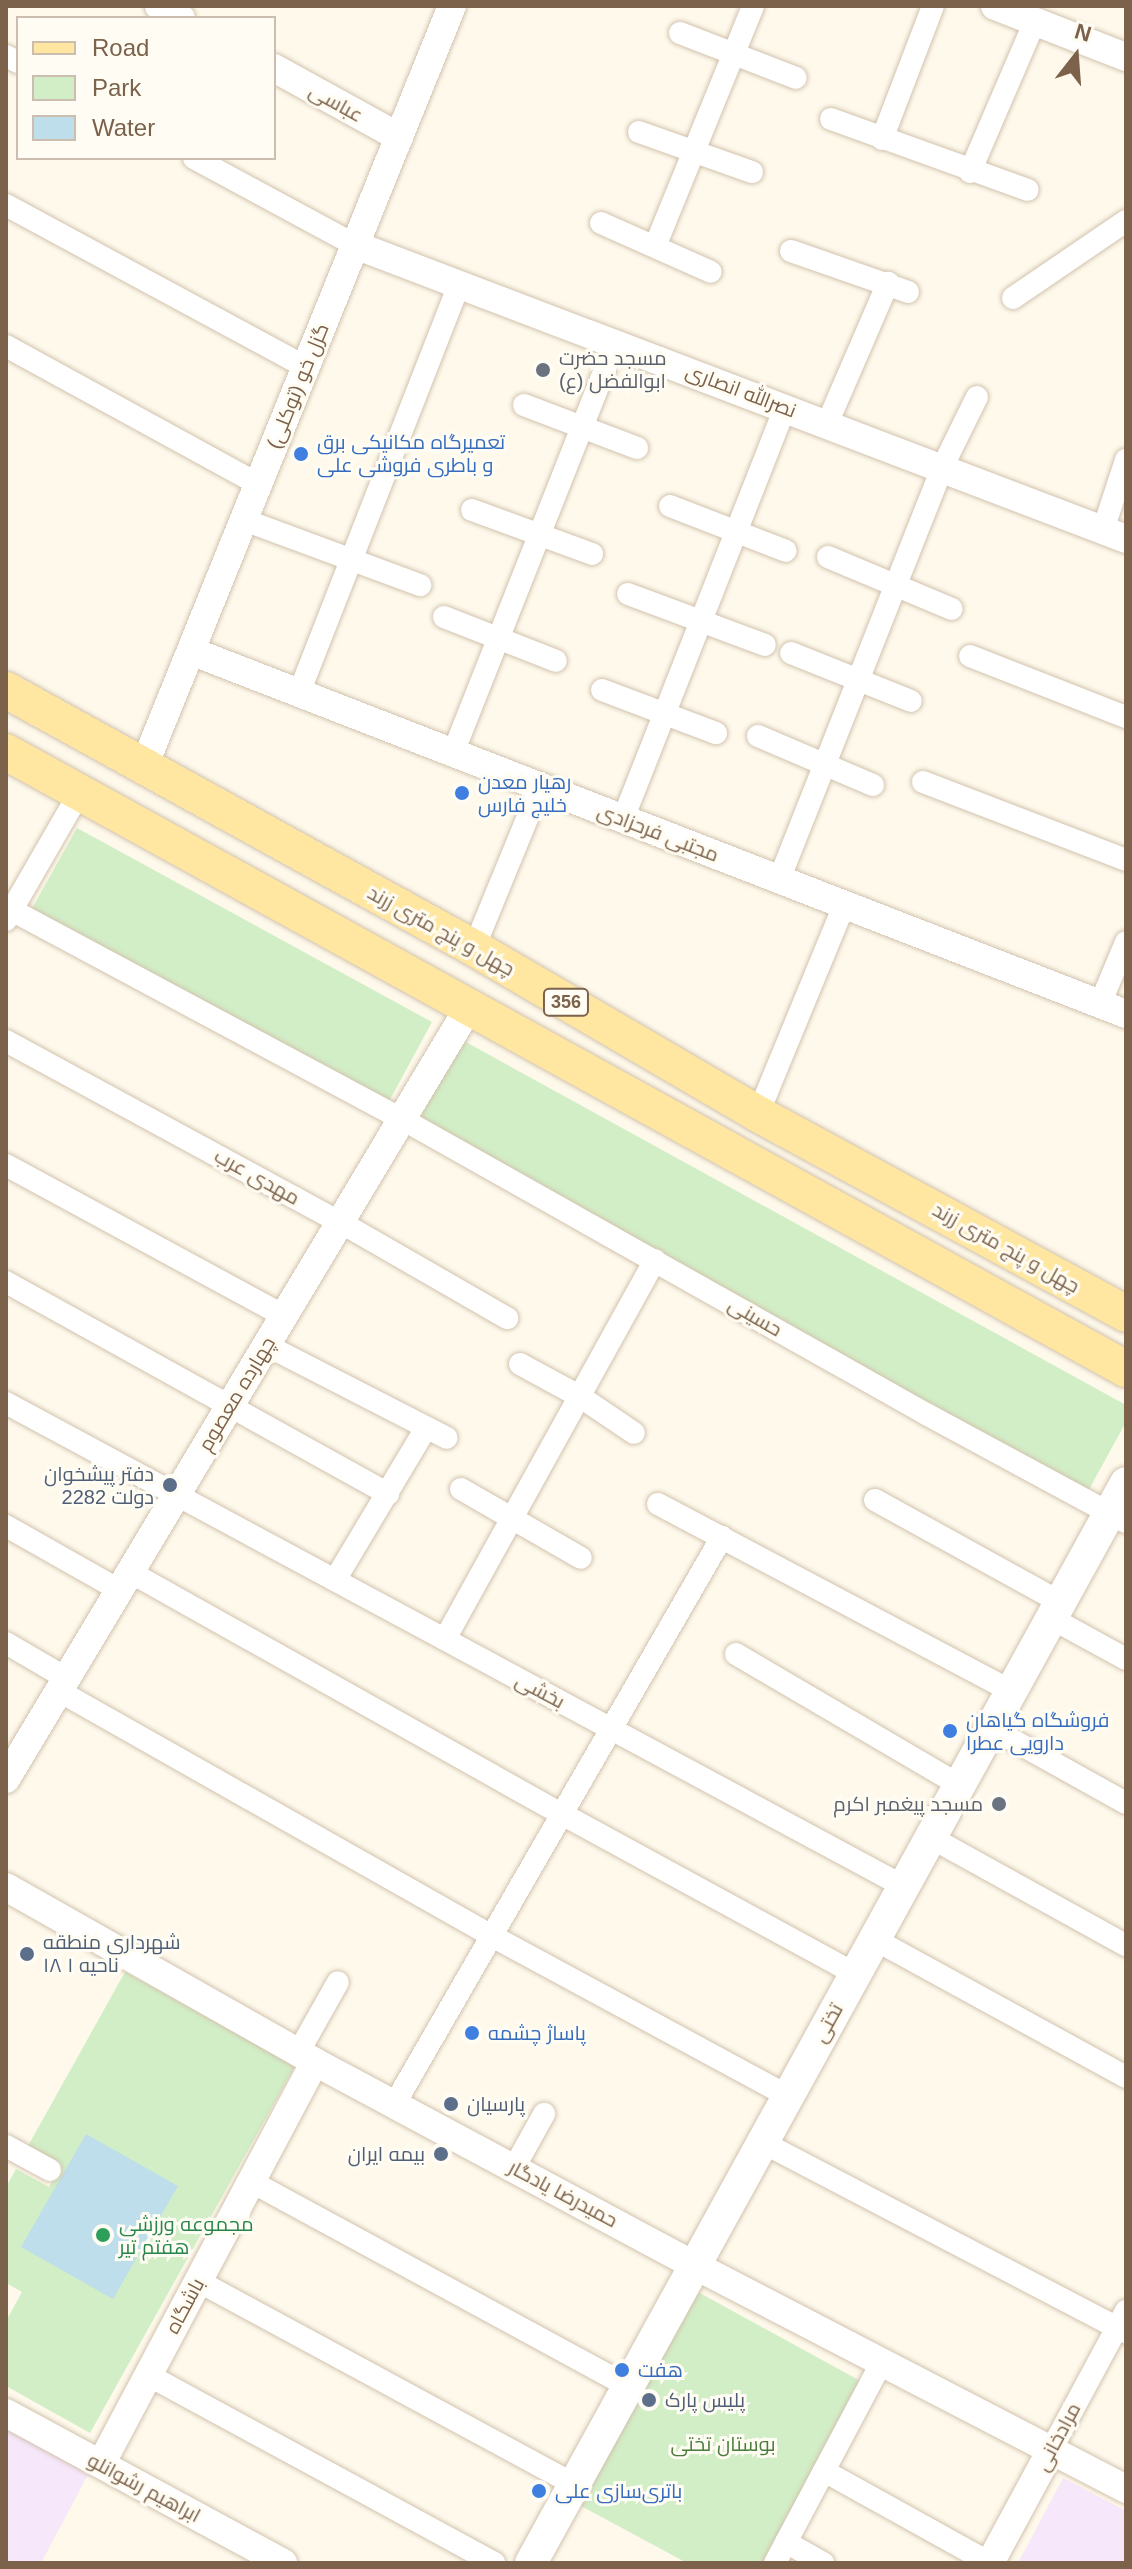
<!DOCTYPE html>
<meta charset="utf-8">
<style>
body{margin:0}
#map{position:relative;width:1132px;height:2569px;overflow:hidden;background:#fef9eb;font-family:Arial,Cairo,sans-serif}
div>[style]{position:absolute}
[style*='--x']{left:calc(var(--x)*1px);top:calc(var(--y)*1px);width:calc(var(--w)*1px);rotate:calc(var(--a)*1deg)}
.education>*{inset:0;background:#f6e7fb}
.green>*{inset:0;background:#d2eec7}
.water>*{inset:0;background:#bddeea}
.roads{filter:drop-shadow(0 0 2px #d2c2ae) drop-shadow(0 0 2px #d2c2ae)}
.minor>*{height:22px;margin:-11px;padding:0 11px;transform-origin:11px;border-radius:11px;background:#fff}
.tertiary>*{height:28px;margin:-14px;padding:0 14px;transform-origin:14px;border-radius:14px;background:#fff}
.secondary>*{height:32px;margin:-16px;padding:0 16px;transform-origin:16px;border-radius:16px;background:#fff}
.primary>*{height:36px;margin:-18px;padding:0 18px;transform-origin:18px;border-radius:18px;background:#ffe7a1}
.dots>*{width:22px;height:22px;translate:-50% -50%;box-sizing:border-box;border:4px solid #fffcf3;border-radius:50%}
span{translate:-50% -50%;white-space:nowrap;text-align:center;line-height:1.15;-webkit-text-stroke:6px #fffcf3;paint-order:stroke}
.shield-label span{padding:2px 6px;background:#fffcf3;border:2px solid;border-radius:6px;-webkit-text-stroke-width:0}
.shield-label{font-size:18px;color:#7c624b;font-weight:700}
.street-label{font-size:20px;color:#7c624b}
.worship-label{font-size:20px;color:#5b616d}
.left{translate:0 -50%;text-align:left}
.right{translate:-100% -50%;text-align:right}
.shop-label{font-size:20px;color:#366cbe}
.service-label{font-size:20px;color:#4e5e75}
.leisure-label{font-size:20px;color:#27864d}
.park-label{font-size:20px;color:#497c3e}
.frame{position:absolute;inset:0;border:8px solid #7c624b;pointer-events:none}
.legend{position:absolute;left:16px;top:16px;width:260px;height:144px;box-sizing:border-box;background:#fffcf3;border:2px solid #cbbeb0;margin:0;padding:10px 14px;list-style:none;font-size:24px;color:#7c624b}
.legend li{display:flex;align-items:center;gap:16px;height:40px}
.legend b{width:40px;border:2px solid #cbbeb0}
.north{position:absolute;left:1036px;top:16px;width:80px;height:80px;-webkit-text-stroke:6px #fffcf3;paint-order:stroke;rotate:17deg;font-size:22px;font-weight:700;line-height:32px;text-align:center;color:#7c624b}
.north::after{content:'';display:block;margin:auto;width:28px;height:36px;background:#7c624b;clip-path:polygon(50% 0,100% 100%,50% 72%,0 100%)}
</style>
<div id="map">
<div class="education">
<i style="clip-path:polygon(6px 2425px,90px 2471px,41px 2563px,6px 2563px)"></i>
<i style="clip-path:polygon(1063px 2478px,1126px 2511px,1126px 2563px,1018px 2563px)"></i>
</div>
<div class="green">
<i style="clip-path:polygon(77px 828px,432px 1022px,386px 1107px,30px 912px)"></i>
<i style="clip-path:polygon(455px 1036px,1126px 1405px,1126px 1422px,1087px 1493px,417px 1122px)"></i>
<i style="clip-path:polygon(125px 1972px,295px 2066px,90px 2433px,6px 2386px,6px 2321px,22px 2292px,6px 2283px,6px 2187px,16px 2169px,49px 2187px,61px 2165px,28px 2146px)"></i>
<i style="clip-path:polygon(698px 2292px,864px 2383px,766px 2563px,687px 2563px,581px 2506px)"></i>
</div>
<div class="water">
<i style="clip-path:polygon(86px 2134px,178px 2186px,113px 2299px,21px 2247px)"></i>
</div>
<div class="roads">
<div class="minor">
<i style="--x:680;--y:33;--w:124;--a:21.2"></i>
<i style="--x:6;--y:56;--w:13;--a:27"></i>
<i style="--x:831;--y:119;--w:209;--a:19.8"></i>
<i style="--x:639;--y:132;--w:120;--a:19.5"></i>
<i style="--x:882;--y:139;--w:142;--a:-69"></i>
<i style="--x:194;--y:158;--w:183;--a:28.4"></i>
<i style="--x:970;--y:172;--w:164;--a:-66.7"></i>
<i style="--x:6;--y:205;--w:341;--a:28.4"></i>
<i style="--x:601;--y:223;--w:120;--a:24"></i>
<i style="--x:656;--y:244;--w:257;--a:-67.8"></i>
<i style="--x:791;--y:251;--w:124;--a:19.3"></i>
<i style="--x:1013;--y:298;--w:137;--a:-34.3"></i>
<i style="--x:6;--y:346;--w:287;--a:28.7"></i>
<i style="--x:524;--y:405;--w:121;--a:20.8"></i>
<i style="--x:827;--y:424;--w:154;--a:-66.6"></i>
<i style="--x:670;--y:506;--w:124;--a:21.2"></i>
<i style="--x:472;--y:510;--w:128;--a:20.1"></i>
<i style="--x:244;--y:520;--w:188;--a:20.3"></i>
<i style="--x:1103;--y:530;--w:74;--a:-71.8"></i>
<i style="--x:828;--y:557;--w:134;--a:22.8"></i>
<i style="--x:628;--y:594;--w:146;--a:20.4"></i>
<i style="--x:444;--y:617;--w:120;--a:21.4"></i>
<i style="--x:791;--y:653;--w:129;--a:21.8"></i>
<i style="--x:970;--y:656;--w:168;--a:21.4"></i>
<i style="--x:602;--y:690;--w:122;--a:20.7"></i>
<i style="--x:299;--y:693;--w:440;--a:-68.6"></i>
<i style="--x:758;--y:736;--w:125;--a:23.1"></i>
<i style="--x:453;--y:753;--w:442;--a:-68.4"></i>
<i style="--x:923;--y:782;--w:217;--a:21"></i>
<i style="--x:623;--y:819;--w:442;--a:-68.5"></i>
<i style="--x:779;--y:880;--w:443;--a:-68.4"></i>
<i style="--x:942;--y:468;--w:79;--a:-63.8"></i>
<i style="--x:6;--y:907;--w:449;--a:28.2"></i>
<i style="--x:402;--y:1119;--w:604;--a:29.37"></i>
<i style="--x:928;--y:1415;--w:225;--a:28.4"></i>
<i style="--x:6;--y:920;--w:148;--a:-60"></i>
<i style="--x:474;--y:948;--w:174;--a:-67.7"></i>
<i style="--x:1100;--y:1004;--w:67;--a:-67.2"></i>
<i style="--x:6;--y:1041;--w:380;--a:28.5"></i>
<i style="--x:340;--y:1222;--w:193;--a:29.9"></i>
<i style="--x:758;--y:1114;--w:226;--a:-67.6"></i>
<i style="--x:6;--y:1165;--w:316;--a:28.5"></i>
<i style="--x:6;--y:1282;--w:437;--a:29"></i>
<i style="--x:266;--y:1345;--w:203;--a:27.2"></i>
<i style="--x:520;--y:1364;--w:67;--a:28.5"></i>
<i style="--x:579;--y:1396;--w:66;--a:33.9"></i>
<i style="--x:6;--y:1403;--w:1019;--a:28.3"></i>
<i style="--x:461;--y:1489;--w:138;--a:29.9"></i>
<i style="--x:875;--y:1500;--w:211;--a:28.9"></i>
<i style="--x:658;--y:1504;--w:399;--a:27.9"></i>
<i style="--x:6;--y:1526;--w:130;--a:29.5"></i>
<i style="--x:130;--y:1572;--w:495;--a:29.3"></i>
<i style="--x:562;--y:1814;--w:334;--a:28.6"></i>
<i style="--x:335;--y:1580;--w:177;--a:-59.1"></i>
<i style="--x:1051;--y:1618;--w:85;--a:28.7"></i>
<i style="--x:445;--y:1639;--w:433;--a:-61"></i>
<i style="--x:6;--y:1643;--w:69;--a:30.3"></i>
<i style="--x:736;--y:1654;--w:259;--a:30.4"></i>
<i style="--x:59;--y:1691;--w:498;--a:29.5"></i>
<i style="--x:492;--y:1936;--w:336;--a:28.4"></i>
<i style="--x:991;--y:1728;--w:154;--a:29.1"></i>
<i style="--x:930;--y:1837;--w:224;--a:28.9"></i>
<i style="--x:874;--y:1939;--w:287;--a:28.7"></i>
<i style="--x:298;--y:2053;--w:81;--a:-60.6"></i>
<i style="--x:394;--y:2105;--w:656;--a:-60"></i>
<i style="--x:762;--y:2142;--w:411;--a:27.6"></i>
<i style="--x:6;--y:2146;--w:50;--a:28.6"></i>
<i style="--x:514;--y:2168;--w:62;--a:-60.9"></i>
<i style="--x:252;--y:2182;--w:428;--a:28.5"></i>
<i style="--x:198;--y:2281;--w:427;--a:28.4"></i>
<i style="--x:148;--y:2375;--w:394;--a:28.5"></i>
<i style="--x:1051;--y:2450;--w:158;--a:-61.7"></i>
<i style="--x:824;--y:2471;--w:190;--a:29"></i>
<i style="--x:786;--y:2542;--w:43;--a:29.6"></i>
<i style="--x:775;--y:2563;--w:228;--a:-62"></i>
</div>
<div class="tertiary">
<i style="--x:159;--y:6;--w:25;--a:29"></i>
<i style="--x:995;--y:6;--w:141;--a:21.3"></i>
<i style="--x:274;--y:68;--w:143;--a:28.9"></i>
<i style="--x:355;--y:245;--w:825;--a:20.87"></i>
<i style="--x:191;--y:651;--w:1003;--a:21.22"></i>
<i style="--x:144;--y:766;--w:820;--a:-67.94"></i>
<i style="--x:6;--y:1779;--w:898;--a:-59.04"></i>
<i style="--x:6;--y:1887;--w:355;--a:29.5"></i>
<i style="--x:315;--y:2062;--w:430;--a:28.2"></i>
<i style="--x:694;--y:2265;--w:487;--a:27.4"></i>
<i style="--x:6;--y:2413;--w:315;--a:28.4"></i>
<i style="--x:101;--y:2464;--w:455;--a:-62"></i>
<i style="--x:990;--y:2563;--w:128;--a:-61.6"></i>
</div>
<div class="secondary">
<i style="--x:531;--y:2563;--w:1233;--a:-61.15"></i>
</div>
<div class="primary">
<i style="--x:6;--y:690;--w:534;--a:28.87"></i>
<i style="--x:474;--y:948;--w:329;--a:30.3"></i>
<i style="--x:758;--y:1114;--w:419;--a:28.5"></i>
<i style="--x:6;--y:752;--w:1279;--a:28.85"></i>
</div>
</div>
<div class="dots">
<i style="left:543px;top:370px;background:#6b7280"></i>
<i style="left:301px;top:454px;background:#3f7fe0"></i>
<i style="left:462px;top:793px;background:#3f7fe0"></i>
<i style="left:170px;top:1485px;background:#5c6f8a"></i>
<i style="left:950px;top:1731px;background:#3f7fe0"></i>
<i style="left:999px;top:1804px;background:#6b7280"></i>
<i style="left:27px;top:1954px;background:#5c6f8a"></i>
<i style="left:472px;top:2033px;background:#3f7fe0"></i>
<i style="left:451px;top:2104px;background:#5c6f8a"></i>
<i style="left:441px;top:2154px;background:#5c6f8a"></i>
<i style="left:103px;top:2235px;background:#2e9e5b"></i>
<i style="left:622px;top:2370px;background:#3f7fe0"></i>
<i style="left:649px;top:2400px;background:#5c6f8a"></i>
<i style="left:539px;top:2491px;background:#3f7fe0"></i>
</div>
<div class="shield-label">
<span style="left:566px;top:1002px">356</span>
</div>
<div class="street-label">
<span style="left:336px;top:103px;rotate:29deg">عباسی</span>
<span style="left:298px;top:386px;rotate:-68deg">گزل خو (توکلی)</span>
<span style="left:741px;top:391px;rotate:21deg">نصرالله انصاری</span>
<span style="left:658px;top:833px;rotate:21deg">مجتبی فرحزادی</span>
<span style="left:441px;top:931px;rotate:29deg">چهل و پنج متری زرند</span>
<span style="left:257px;top:1177px;rotate:29deg">مهدی عرب</span>
<span style="left:1006px;top:1248px;rotate:29deg">چهل و پنج متری زرند</span>
<span style="left:755px;top:1317px;rotate:30deg">حسینی</span>
<span style="left:237px;top:1394px;rotate:-59deg">چهارده معصوم</span>
<span style="left:540px;top:1691px;rotate:28deg">بخشی</span>
<span style="left:828px;top:2023px;rotate:-61deg">تختی</span>
<span style="left:563px;top:2194px;rotate:28deg">حمیدرضا یادگار</span>
<span style="left:185px;top:2306px;rotate:-62deg">باشگاه</span>
<span style="left:1058px;top:2437px;rotate:-62deg">مرادخانی</span>
<span style="left:144px;top:2488px;rotate:28deg">ابراهیم رشوانلو</span>
</div>
<div class="worship-label">
<span class="left" style="left:559px;top:370px">مسجد حضرت<br>ابوالفضل (ع)</span>
<span class="right" style="left:983px;top:1804px">مسجد پیغمبر اکرم</span>
</div>
<div class="shop-label">
<span class="left" style="left:317px;top:454px">تعمیرگاه مکانیکی برق<br>و باطری فروشی علی</span>
<span class="left" style="left:478px;top:794px">رهیار معدن<br>خلیج فارس</span>
<span class="left" style="left:966px;top:1732px">فروشگاه گیاهان<br>دارویی عطرا</span>
<span class="left" style="left:488px;top:2033px">پاساژ چشمه</span>
<span class="left" style="left:638px;top:2370px">هفت</span>
<span class="left" style="left:555px;top:2491px">باتری‌سازی علی</span>
</div>
<div class="service-label">
<span class="right" style="left:154px;top:1486px">دفتر پیشخوان<br>دولت 2282</span>
<span class="left" style="left:43px;top:1954px">شهرداری منطقه<br>۱۸ ناحیه ۱</span>
<span class="left" style="left:467px;top:2104px">پارسیان</span>
<span class="right" style="left:425px;top:2154px">بیمه ایران</span>
<span class="left" style="left:665px;top:2400px">پلیس پارک</span>
</div>
<div class="leisure-label">
<span class="left" style="left:119px;top:2236px">مجموعه ورزشی<br>هفتم تیر</span>
</div>
<div class="park-label">
<span style="left:723px;top:2444px">بوستان تختی</span>
</div>
<div class="frame"></div>
<ul class="legend">
<li><b style="height:10px;background:#ffe7a1"></b>Road</li>
<li><b style="height:22px;background:#d2eec7"></b>Park</li>
<li><b style="height:22px;background:#bddeea"></b>Water</li>
</ul>
<div class="north">N</div>
</div>
